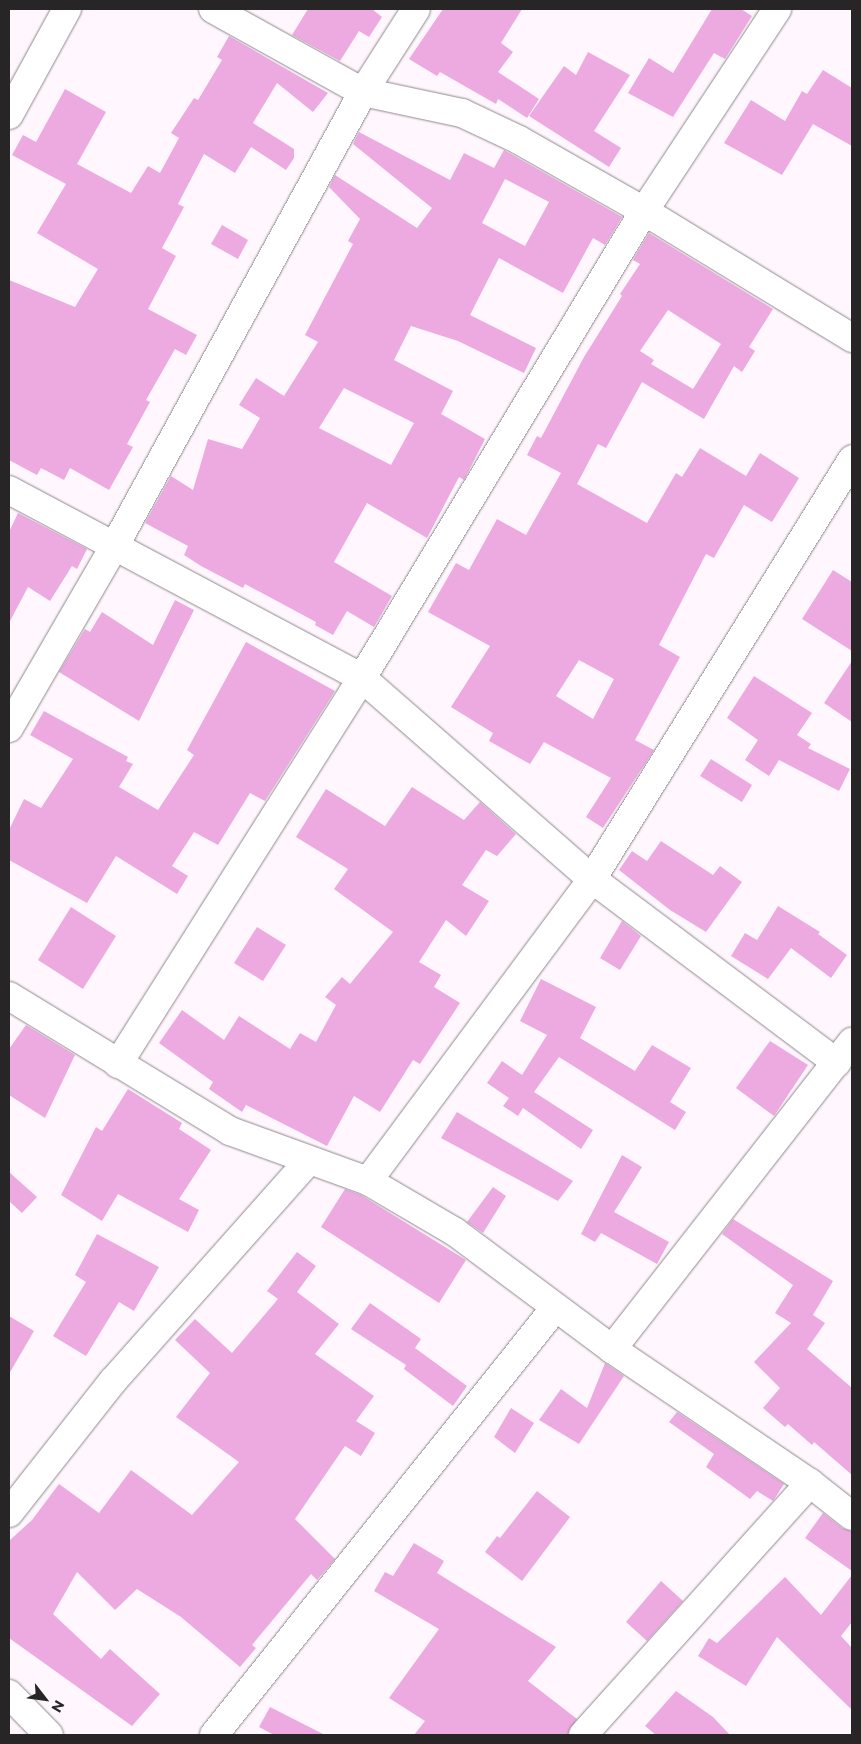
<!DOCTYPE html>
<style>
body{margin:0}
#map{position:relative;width:861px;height:1744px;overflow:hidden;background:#fff7fd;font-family:Montserrat,sans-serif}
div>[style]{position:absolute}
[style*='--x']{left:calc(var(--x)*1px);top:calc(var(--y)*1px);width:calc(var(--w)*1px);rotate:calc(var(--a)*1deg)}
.building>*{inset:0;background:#ecaae1}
.roads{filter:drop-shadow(0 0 1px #8e878d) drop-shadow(0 0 1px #8e878d)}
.minor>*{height:28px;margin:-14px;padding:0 14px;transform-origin:14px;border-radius:14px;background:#fff}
span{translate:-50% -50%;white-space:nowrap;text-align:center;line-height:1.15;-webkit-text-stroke:5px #fff7fd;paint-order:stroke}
.frame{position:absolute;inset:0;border:10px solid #282527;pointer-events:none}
.north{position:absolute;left:20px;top:1674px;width:50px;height:50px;-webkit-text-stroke:4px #fff7fd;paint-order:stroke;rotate:120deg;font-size:14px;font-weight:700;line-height:20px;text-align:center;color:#282527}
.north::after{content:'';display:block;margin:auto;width:18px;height:22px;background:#282527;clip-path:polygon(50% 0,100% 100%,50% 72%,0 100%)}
</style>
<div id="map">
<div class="building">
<i style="clip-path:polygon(308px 9px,372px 9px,382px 17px,369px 37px,359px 31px,340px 61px,292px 35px)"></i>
<i style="clip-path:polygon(443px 9px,522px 9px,501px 43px,513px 52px,498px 72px,539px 99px,527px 118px,498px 99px,496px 104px,440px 72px,437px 76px,409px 59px)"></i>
<i style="clip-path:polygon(712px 9px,741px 9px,752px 16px,725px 59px,714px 53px,673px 117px,628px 93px,649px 58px,673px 73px)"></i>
<i style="clip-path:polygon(229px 36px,328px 93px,313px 112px,277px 83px,253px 123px,294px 149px,294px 158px,286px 170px,251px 147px,235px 173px,204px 154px,178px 204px,184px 207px,162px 248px,176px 256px,148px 309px,197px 335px,186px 355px,175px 349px,146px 400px,150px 402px,127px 444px,133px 447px,109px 490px,70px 468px,64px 480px,41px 468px,37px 475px,9px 460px,9px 280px,75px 307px,98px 269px,37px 233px,66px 184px,12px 155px,23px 135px,36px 142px,65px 89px,106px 112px,77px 164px,131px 193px,148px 166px,160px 173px,179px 138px,171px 133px,194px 98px,198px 100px,222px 60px,217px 57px)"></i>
<i style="clip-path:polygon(588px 52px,630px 75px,594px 131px,621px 148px,609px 167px,529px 116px,564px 66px,576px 75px)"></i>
<i style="clip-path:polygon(823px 70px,852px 88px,852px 146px,813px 124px,782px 175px,724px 143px,751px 100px,785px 121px,802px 91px,807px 94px)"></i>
<i style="clip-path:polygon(evenodd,359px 132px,450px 180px,464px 153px,494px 168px,504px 150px,622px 217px,605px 245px,593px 238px,563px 293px,499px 258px,470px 315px,536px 348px,524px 373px,458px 341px,411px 326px,394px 360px,453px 391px,441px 414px,485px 439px,464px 480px,459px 477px,427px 538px,367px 503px,334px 562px,392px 596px,374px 627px,347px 611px,333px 635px,315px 625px,316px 622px,245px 584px,243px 588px,201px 566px,184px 555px,188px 546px,145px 523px,171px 476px,193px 490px,208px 439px,242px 449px,260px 418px,239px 405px,256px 378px,284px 396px,318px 342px,305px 335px,353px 244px,348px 241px,360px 219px,329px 187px,335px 175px,417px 228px,432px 208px,353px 144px,359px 132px,505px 179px,549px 202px,525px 246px,482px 223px,505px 179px,359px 132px,344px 388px,414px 423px,391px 465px,319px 428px,344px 388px)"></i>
<i style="clip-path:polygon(222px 225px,248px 240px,238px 259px,211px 244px)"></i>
<i style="clip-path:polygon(evenodd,649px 233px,773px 309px,749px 347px,755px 351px,742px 372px,734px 366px,704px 419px,642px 382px,606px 448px,598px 444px,577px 484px,647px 523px,676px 473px,682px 477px,700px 448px,746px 476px,760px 453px,799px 478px,772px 522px,744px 505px,714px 558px,706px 554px,659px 645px,680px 657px,635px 740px,654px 750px,603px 828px,586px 817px,611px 778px,544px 742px,530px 764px,489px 741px,493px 733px,451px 707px,490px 646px,428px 612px,456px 563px,469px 570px,497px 519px,526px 535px,561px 473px,527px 455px,537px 436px,541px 438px,584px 357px,622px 296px,620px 294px,640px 264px,633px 260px,649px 233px,668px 310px,721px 344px,693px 389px,651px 364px,654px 360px,640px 351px,668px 310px,649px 233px,579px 660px,614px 679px,593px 719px,556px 696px,579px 660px)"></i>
<i style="clip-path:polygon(18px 513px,87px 549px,77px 569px,72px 566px,50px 601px,28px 587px,9px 623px,9px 532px)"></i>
<i style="clip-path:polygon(833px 570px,852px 582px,852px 651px,802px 619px)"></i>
<i style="clip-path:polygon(175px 600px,194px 610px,139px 721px,59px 672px,85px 629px,90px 632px,102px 612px,153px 645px)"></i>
<i style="clip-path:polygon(246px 642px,335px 691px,265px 801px,250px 793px,218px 845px,194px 832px,172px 866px,188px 876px,177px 894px,116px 856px,87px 903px,9px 860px,9px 830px,24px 799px,41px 808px,73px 759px,30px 735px,44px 711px,128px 757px,126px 761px,133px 764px,119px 787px,158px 810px,194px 755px,187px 750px)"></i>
<i style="clip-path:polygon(852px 661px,852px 722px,824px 703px)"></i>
<i style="clip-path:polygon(754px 676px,812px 713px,797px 735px,811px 744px,808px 748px,850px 769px,839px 791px,779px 760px,769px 776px,745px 760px,758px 740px,727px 718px)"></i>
<i style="clip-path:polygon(711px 759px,752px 785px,742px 802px,700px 776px)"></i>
<i style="clip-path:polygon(412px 787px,464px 820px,480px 802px,516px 834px,497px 856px,486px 850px,462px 885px,489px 901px,466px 936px,446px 920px,419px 962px,441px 975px,434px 987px,460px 1003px,420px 1064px,413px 1060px,380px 1112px,354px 1096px,327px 1146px,246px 1105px,242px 1112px,209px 1089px,213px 1082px,159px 1043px,182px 1010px,224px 1040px,239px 1016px,290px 1049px,300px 1033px,316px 1042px,336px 1005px,325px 997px,342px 977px,350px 984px,393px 932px,334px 889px,348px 869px,296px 837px,326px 789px,385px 826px)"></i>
<i style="clip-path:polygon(661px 841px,713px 875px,720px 866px,742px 882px,706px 932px,670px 910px,619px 870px,632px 851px,647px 861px)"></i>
<i style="clip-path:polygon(778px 906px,820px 932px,818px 934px,847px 955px,831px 978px,791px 948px,768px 979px,731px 956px,745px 933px,757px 940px)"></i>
<i style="clip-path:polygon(71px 907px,116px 936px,83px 989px,38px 960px)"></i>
<i style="clip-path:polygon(622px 921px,641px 936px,620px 970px,600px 958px)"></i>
<i style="clip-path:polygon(257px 927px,286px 945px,263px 981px,234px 963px)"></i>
<i style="clip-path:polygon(541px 979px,596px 1007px,580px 1038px,635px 1071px,652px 1045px,691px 1068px,670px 1102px,686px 1112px,675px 1130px,559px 1057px,534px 1092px,593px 1130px,581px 1149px,523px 1108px,518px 1116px,503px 1106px,509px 1098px,487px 1083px,502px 1061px,522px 1075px,547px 1035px,520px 1021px)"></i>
<i style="clip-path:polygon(26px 1025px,75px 1055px,45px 1118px,9px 1095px,9px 1049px)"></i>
<i style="clip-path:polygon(770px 1041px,808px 1065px,774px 1116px,736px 1088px)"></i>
<i style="clip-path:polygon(128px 1089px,182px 1123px,179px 1129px,211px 1150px,179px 1199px,199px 1210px,188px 1232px,118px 1194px,102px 1221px,61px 1195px,96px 1127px,102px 1131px)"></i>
<i style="clip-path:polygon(457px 1112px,573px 1181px,558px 1201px,441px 1138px)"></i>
<i style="clip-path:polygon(622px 1155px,642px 1167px,614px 1212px,669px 1242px,657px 1264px,601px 1233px,595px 1242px,581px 1234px)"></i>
<i style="clip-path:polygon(9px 1172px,37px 1197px,22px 1213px,9px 1201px)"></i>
<i style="clip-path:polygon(493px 1187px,506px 1196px,483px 1233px,467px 1222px)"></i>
<i style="clip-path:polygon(345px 1189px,361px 1195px,466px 1260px,439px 1303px,321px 1227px)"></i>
<i style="clip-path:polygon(733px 1219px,833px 1281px,813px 1315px,825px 1323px,807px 1349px,852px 1388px,852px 1475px,814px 1442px,812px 1445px,788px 1424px,785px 1427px,763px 1408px,780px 1388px,754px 1362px,791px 1323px,775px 1313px,793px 1285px,722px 1234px)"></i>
<i style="clip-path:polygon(97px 1234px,159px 1267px,134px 1311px,119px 1302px,86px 1356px,53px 1336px,86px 1282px,75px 1275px)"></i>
<i style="clip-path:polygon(297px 1252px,316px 1266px,297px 1292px,339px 1324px,315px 1354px,374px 1396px,356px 1421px,375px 1433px,361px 1456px,345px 1446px,295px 1519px,335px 1559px,317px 1580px,311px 1574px,252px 1645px,256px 1648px,240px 1667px,181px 1617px,137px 1589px,115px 1610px,77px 1572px,53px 1614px,101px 1659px,110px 1649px,160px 1694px,132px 1726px,9px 1638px,9px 1541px,32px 1520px,59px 1484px,99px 1513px,131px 1470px,192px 1515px,239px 1462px,176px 1417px,210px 1373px,175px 1340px,195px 1319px,232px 1353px,278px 1299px,267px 1291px)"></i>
<i style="clip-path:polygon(370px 1303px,421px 1339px,415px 1348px,467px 1386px,453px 1406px,404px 1369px,406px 1365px,351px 1329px)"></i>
<i style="clip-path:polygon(9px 1316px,34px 1331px,9px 1374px)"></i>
<i style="clip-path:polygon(605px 1363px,624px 1376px,579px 1444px,539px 1420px,561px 1389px,587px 1408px)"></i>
<i style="clip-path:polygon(511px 1408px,534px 1423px,515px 1453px,494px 1437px)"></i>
<i style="clip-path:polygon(677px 1412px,784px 1484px,773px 1501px,757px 1491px,750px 1499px,706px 1467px,714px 1454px,669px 1422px)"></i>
<i style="clip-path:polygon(537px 1491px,570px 1517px,522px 1581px,485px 1552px,497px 1536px,500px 1538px)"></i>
<i style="clip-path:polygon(823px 1513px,842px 1528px,852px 1531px,852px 1571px,805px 1538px)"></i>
<i style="clip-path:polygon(414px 1543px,444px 1561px,437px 1573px,556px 1647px,528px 1681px,577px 1719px,568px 1735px,414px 1735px,425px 1721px,389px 1698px,439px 1629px,374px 1591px,385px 1572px,393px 1576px)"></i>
<i style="clip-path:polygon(852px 1575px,852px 1622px,841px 1636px,852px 1648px,852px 1710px,777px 1637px,746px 1686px,698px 1656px,709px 1638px,717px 1643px,785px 1577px,821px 1615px)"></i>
<i style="clip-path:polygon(661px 1581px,683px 1601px,647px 1641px,626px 1622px)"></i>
<i style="clip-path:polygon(676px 1691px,713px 1717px,730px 1735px,656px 1735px,645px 1726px)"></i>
<i style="clip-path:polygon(270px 1707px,325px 1735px,274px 1735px,259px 1727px)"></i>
</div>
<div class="roads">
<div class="minor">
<i style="--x:213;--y:9;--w:171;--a:29"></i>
<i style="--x:363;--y:92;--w:101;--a:12"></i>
<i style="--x:462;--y:113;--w:63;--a:25.3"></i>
<i style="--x:519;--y:140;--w:144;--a:29.6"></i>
<i style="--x:644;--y:211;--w:244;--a:31.4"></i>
<i style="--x:9;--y:115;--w:121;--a:-61.3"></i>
<i style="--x:9;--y:490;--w:400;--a:28"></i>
<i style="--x:362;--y:678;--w:305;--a:41.2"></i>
<i style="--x:592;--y:879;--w:306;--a:36.9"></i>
<i style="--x:9;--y:728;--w:209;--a:-59.9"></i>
<i style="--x:114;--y:547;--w:519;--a:-61.31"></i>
<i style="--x:363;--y:92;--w:98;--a:-57.4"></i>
<i style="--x:9;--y:996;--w:259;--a:31.4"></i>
<i style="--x:230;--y:1131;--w:147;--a:19.9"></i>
<i style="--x:368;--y:1181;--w:101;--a:30.4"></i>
<i style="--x:455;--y:1232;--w:196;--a:36.7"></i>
<i style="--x:612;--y:1349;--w:239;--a:34.1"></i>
<i style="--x:810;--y:1483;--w:53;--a:38.2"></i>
<i style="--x:118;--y:1064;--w:457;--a:-57.7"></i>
<i style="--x:362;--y:678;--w:546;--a:-58.87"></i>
<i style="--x:644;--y:211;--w:242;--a:-56.6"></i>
<i style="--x:368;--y:1181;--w:376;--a:-53.4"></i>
<i style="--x:592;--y:879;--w:494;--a:-58.2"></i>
<i style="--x:612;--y:1349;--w:390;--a:-52"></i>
<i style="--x:9;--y:1513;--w:168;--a:-51.8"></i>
<i style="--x:113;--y:1381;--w:294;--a:-48.4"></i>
<i style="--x:9;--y:1694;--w:57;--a:45.7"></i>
<i style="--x:214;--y:1735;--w:546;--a:-51.39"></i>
<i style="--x:583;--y:1735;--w:339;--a:-48"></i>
</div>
</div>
<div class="frame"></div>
<div class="north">N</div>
</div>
